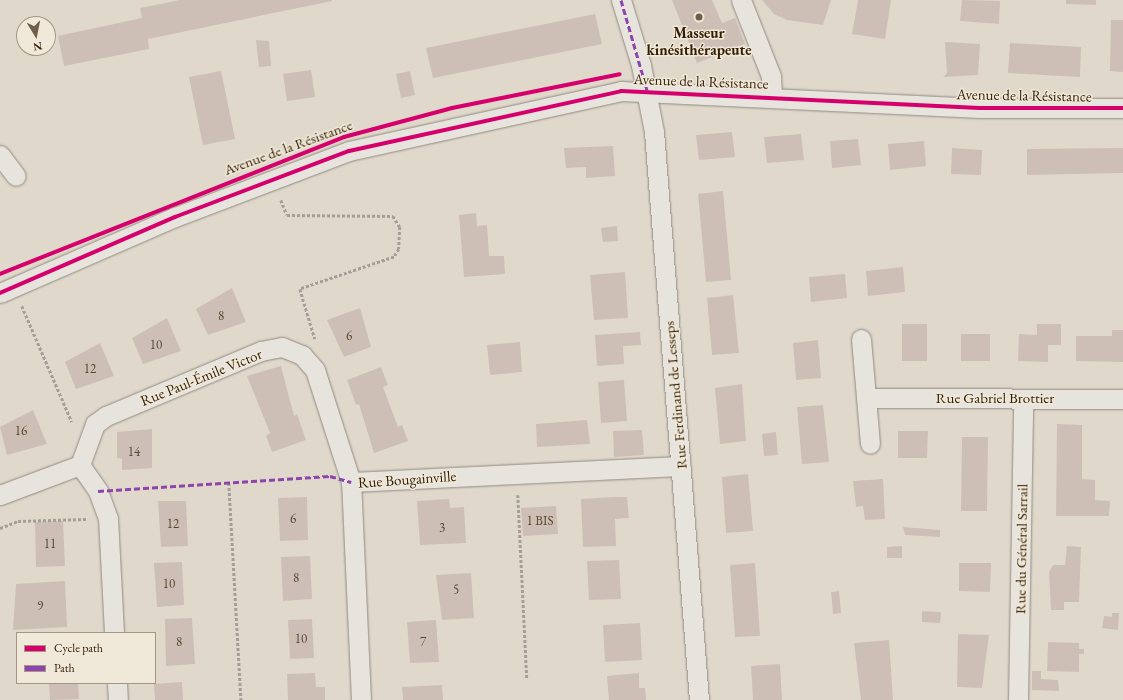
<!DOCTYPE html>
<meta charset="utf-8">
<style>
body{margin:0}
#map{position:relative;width:1123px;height:700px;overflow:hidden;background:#e0d9cb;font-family:"EB Garamond",serif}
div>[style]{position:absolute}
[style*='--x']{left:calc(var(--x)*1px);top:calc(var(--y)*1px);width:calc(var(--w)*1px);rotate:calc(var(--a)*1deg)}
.building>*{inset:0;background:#cebfb6}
.path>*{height:2.5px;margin-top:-1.25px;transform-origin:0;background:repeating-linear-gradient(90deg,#a49e97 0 3px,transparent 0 5px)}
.roads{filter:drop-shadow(0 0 1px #918a80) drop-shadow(0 0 1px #918a80)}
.minor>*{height:19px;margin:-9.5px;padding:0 9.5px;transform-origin:9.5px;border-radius:9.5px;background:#e7e3dd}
.quiet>*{height:3px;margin-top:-1.5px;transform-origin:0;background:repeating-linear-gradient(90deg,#8e44ad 0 6px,transparent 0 9px)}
.cycleway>*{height:4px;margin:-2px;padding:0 2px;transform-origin:2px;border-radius:2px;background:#d6006c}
.dots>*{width:11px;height:11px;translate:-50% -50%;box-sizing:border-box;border:2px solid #f0e8d8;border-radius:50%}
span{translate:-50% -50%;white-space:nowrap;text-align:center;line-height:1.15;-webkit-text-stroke:3px #f0e8d8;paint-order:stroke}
.number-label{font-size:13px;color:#594530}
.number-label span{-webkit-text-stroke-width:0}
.poi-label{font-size:15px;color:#321c03;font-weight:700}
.street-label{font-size:15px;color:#321c03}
.legend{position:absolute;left:16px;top:632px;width:140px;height:52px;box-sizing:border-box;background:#f0e8d8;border:1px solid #a49683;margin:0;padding:5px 7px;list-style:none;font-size:12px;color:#321c03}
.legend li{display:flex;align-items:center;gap:8px;height:20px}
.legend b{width:20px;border:1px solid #a49683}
.north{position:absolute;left:16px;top:16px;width:40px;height:40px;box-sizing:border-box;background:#f0e8d8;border:1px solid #a49683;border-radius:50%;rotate:170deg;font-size:11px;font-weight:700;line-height:16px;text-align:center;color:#321c03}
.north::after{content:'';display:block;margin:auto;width:14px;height:18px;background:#6f5e49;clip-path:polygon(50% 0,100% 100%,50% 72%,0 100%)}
</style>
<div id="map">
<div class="building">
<i style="clip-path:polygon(180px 0,332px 0,332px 1px,148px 39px,149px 49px,64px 66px,58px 36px,142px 18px,140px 8px)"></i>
<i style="clip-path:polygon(672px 0,712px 0,722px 23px,735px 18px,745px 44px,697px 63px)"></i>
<i style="clip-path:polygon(762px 0,831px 0,823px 25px,787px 20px,774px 14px)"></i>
<i style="clip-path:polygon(858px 0,891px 0,885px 39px,852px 34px)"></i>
<i style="clip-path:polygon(962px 0,1000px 1px,999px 24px,960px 21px)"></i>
<i style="clip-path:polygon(1066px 0,1096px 0,1096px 5px,1066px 4px)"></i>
<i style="clip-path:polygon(595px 14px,602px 44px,433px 78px,426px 48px)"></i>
<i style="clip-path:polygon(1111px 20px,1123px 20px,1123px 72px,1110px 71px)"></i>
<i style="clip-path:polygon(256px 40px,269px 41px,271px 66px,259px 67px)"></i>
<i style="clip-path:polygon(945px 42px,980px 44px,978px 75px,943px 77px,947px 73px)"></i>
<i style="clip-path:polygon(1010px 43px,1081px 47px,1080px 77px,1008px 73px)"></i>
<i style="clip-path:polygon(311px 70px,315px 97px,287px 101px,283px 74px)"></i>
<i style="clip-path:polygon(221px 71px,235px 139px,203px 145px,189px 77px)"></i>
<i style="clip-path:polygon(410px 71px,415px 95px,401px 98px,396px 74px)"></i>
<i style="clip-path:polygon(732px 132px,735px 157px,699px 160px,696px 135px)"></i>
<i style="clip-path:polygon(801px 134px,804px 160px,767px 163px,764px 137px)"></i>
<i style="clip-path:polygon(858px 139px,861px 165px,832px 168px,830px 141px)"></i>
<i style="clip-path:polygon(924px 141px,926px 166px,890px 170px,888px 144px)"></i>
<i style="clip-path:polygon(613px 146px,615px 176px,586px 178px,586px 167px,566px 168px,564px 148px)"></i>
<i style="clip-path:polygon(952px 148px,982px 150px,981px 175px,951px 174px)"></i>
<i style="clip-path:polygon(1120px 148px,1123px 148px,1123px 173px,1027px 175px,1027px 149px)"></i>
<i style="clip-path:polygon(723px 191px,731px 280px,706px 282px,698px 194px)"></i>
<i style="clip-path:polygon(476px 213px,477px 226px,487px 225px,489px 256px,504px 256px,505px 274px,464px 277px,459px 215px)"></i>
<i style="clip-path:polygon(617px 226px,618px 241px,603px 242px,601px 228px)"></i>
<i style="clip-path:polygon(903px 267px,905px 292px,868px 296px,866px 271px)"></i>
<i style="clip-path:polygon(625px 272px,628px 318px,594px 320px,590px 275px)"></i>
<i style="clip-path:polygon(845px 274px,847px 298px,811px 302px,809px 277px)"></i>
<i style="clip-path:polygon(232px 288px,246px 322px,208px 335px,196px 309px)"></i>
<i style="clip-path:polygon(733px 295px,739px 353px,712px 355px,707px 298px)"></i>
<i style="clip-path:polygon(360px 308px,371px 347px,344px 357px,327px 320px)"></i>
<i style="clip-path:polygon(167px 318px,181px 351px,143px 364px,132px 338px)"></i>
<i style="clip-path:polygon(902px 324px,927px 324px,927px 361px,902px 361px)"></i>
<i style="clip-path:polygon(1037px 324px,1061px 324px,1061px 345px,1048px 345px,1048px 362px,1018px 361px,1019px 334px,1037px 335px)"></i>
<i style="clip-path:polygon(1112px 330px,1123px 330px,1123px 362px,1076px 361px,1076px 336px,1112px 336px)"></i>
<i style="clip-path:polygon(640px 332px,641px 345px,623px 346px,624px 364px,597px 366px,595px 335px)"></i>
<i style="clip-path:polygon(961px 334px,990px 334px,990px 361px,961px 361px)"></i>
<i style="clip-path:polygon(818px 340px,821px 378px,796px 380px,793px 343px)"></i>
<i style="clip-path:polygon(520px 342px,522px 372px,490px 375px,487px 345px)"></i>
<i style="clip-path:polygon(100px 343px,114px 376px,76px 389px,65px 362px)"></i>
<i style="clip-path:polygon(281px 366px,294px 416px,297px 414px,306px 440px,272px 452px,266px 436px,270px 433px,247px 376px)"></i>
<i style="clip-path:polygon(381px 367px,388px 385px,383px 387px,398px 427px,402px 425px,408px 441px,374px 453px,359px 404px,356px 405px,347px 380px)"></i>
<i style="clip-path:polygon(624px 380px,627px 421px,601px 423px,598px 382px)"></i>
<i style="clip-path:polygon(742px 384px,746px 441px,720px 444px,715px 388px)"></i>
<i style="clip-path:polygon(823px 405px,829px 462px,802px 464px,797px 407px)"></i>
<i style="clip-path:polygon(33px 410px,47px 444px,7px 455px,0 427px)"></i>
<i style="clip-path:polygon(587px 420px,590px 444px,537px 447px,536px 424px)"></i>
<i style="clip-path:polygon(1057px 424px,1082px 425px,1082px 479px,1095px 480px,1095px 500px,1110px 501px,1109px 516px,1056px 516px)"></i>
<i style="clip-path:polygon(152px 429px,152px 468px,122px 470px,122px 459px,117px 458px,117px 432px)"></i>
<i style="clip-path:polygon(642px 430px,644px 455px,614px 457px,613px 431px)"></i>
<i style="clip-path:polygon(898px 431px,928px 431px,927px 458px,898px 458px)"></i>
<i style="clip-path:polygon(776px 432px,778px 455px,764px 456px,762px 434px)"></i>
<i style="clip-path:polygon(962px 437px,988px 437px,987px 511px,961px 511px)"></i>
<i style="clip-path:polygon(748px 474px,753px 531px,726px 533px,722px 477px)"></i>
<i style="clip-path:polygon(883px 479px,885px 519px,865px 520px,863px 506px,856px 507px,853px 481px)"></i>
<i style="clip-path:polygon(307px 497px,308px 540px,280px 541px,278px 498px)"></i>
<i style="clip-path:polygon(614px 497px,627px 497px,629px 518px,615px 519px,616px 546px,583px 547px,581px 499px)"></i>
<i style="clip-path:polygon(449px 499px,450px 508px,464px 507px,466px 543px,420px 545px,417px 501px)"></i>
<i style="clip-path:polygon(158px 501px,186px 501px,188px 546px,161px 547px)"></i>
<i style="clip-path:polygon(556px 506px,558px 534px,523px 536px,521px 508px)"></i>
<i style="clip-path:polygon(63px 521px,65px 566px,36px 567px,35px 522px)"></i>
<i style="clip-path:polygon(903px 527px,940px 530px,940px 537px,905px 535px)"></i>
<i style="clip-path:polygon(902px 546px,902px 558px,887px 558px,887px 547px)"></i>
<i style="clip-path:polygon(1067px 546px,1081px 547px,1079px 602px,1064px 602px,1064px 610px,1051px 610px,1049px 572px,1053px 565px,1065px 565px)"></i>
<i style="clip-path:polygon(310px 556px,312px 599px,283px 601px,281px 557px)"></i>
<i style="clip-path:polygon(619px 560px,621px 599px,589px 600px,587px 561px)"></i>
<i style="clip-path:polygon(182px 562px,184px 605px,157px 607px,154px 563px)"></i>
<i style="clip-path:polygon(755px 563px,760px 636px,735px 637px,730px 565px)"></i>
<i style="clip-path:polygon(959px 563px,991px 563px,990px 592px,959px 591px)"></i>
<i style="clip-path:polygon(471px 573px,474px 618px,442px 620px,436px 575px)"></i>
<i style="clip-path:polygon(65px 581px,67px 627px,13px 630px,16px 584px)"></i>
<i style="clip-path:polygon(839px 591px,841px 613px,833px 614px,831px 592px)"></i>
<i style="clip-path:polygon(922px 611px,941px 612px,940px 623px,922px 622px)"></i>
<i style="clip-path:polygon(1112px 613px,1119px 613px,1118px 630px,1102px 628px,1104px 616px,1112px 617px)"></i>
<i style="clip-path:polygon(192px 618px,195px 664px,166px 666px,165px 619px)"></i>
<i style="clip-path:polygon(312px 619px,314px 658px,290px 659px,288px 620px)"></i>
<i style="clip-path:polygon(436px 620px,439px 662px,410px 663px,407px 622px)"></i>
<i style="clip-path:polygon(640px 623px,642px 660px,605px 662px,603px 625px)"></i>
<i style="clip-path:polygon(958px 634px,989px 635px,982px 688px,957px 687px)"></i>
<i style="clip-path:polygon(889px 640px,893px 700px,861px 700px,854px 643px)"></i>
<i style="clip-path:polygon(1048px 642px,1079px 643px,1079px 649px,1084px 649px,1084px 654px,1079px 654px,1079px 672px,1047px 671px)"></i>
<i style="clip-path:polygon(780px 664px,782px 700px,753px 700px,751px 666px)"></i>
<i style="clip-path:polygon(1032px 671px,1041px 671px,1041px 679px,1058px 680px,1059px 691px,1032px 690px)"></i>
<i style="clip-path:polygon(315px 673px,316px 687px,325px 687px,325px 700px,288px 700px,287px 674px)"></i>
<i style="clip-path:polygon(639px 673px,639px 688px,645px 688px,646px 700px,609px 700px,607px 676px)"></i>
<i style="clip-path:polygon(182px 682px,183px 700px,155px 700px,154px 684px)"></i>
<i style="clip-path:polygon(49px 683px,78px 683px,79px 699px,50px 700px)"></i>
<i style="clip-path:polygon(442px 685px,443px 700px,403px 700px,402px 687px)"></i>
</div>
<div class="path">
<i style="--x:281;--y:200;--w:16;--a:68"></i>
<i style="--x:287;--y:215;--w:106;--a:0.5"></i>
<i style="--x:393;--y:216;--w:13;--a:58"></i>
<i style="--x:400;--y:227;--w:22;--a:93"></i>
<i style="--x:399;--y:249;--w:9;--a:122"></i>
<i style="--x:394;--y:257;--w:99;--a:161.2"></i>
<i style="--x:300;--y:289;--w:52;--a:73.3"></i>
<i style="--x:22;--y:306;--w:126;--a:66.7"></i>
<i style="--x:229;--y:483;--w:217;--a:86.8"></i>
<i style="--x:518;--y:495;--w:184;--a:87.2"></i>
<i style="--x:0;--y:528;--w:19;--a:-21"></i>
<i style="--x:18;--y:521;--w:68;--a:-1.7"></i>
</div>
<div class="roads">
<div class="minor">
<i style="--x:621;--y:0;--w:68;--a:72.9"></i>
<i style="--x:641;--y:65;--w:68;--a:79"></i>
<i style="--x:654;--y:132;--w:570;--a:85.47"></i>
<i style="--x:741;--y:0;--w:82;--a:68.5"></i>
<i style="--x:771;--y:76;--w:20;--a:87"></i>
<i style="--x:0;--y:155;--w:26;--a:53"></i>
<i style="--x:0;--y:293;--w:191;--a:-23.5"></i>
<i style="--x:175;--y:217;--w:186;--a:-20.8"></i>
<i style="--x:349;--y:151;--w:279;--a:-12.4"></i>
<i style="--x:621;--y:91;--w:359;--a:2.7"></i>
<i style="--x:980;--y:108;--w:143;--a:0"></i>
<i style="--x:861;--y:339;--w:105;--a:85.1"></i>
<i style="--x:866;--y:398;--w:257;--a:0.2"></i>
<i style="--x:80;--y:465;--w:44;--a:-69.9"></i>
<i style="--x:95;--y:424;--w:14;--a:-36"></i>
<i style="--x:106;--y:416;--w:168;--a:-22.8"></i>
<i style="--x:261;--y:351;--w:21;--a:-11"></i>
<i style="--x:282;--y:347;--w:22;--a:22"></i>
<i style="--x:302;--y:355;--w:20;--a:49"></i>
<i style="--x:315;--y:370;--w:118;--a:72.2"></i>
<i style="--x:80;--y:465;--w:32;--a:55"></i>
<i style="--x:98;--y:491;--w:29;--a:70"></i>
<i style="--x:108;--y:518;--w:115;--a:87"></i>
<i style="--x:0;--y:495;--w:85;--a:-20.6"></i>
<i style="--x:117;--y:683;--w:17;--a:87"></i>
<i style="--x:361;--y:700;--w:218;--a:-92.6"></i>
<i style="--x:351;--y:482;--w:330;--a:-2.8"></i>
<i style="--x:1018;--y:700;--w:301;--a:-89"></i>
</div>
</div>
<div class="quiet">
<i style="--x:621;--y:0;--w:94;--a:73.9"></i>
<i style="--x:98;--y:491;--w:232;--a:-3.7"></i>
<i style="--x:330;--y:476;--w:22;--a:16"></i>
</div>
<div class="cycleway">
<i style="--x:0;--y:274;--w:370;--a:-21.7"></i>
<i style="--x:344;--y:137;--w:112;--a:-15"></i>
<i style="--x:452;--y:108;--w:171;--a:-11.4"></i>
<i style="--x:0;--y:293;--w:191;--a:-23.5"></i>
<i style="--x:175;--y:217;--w:186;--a:-20.8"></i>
<i style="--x:349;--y:151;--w:279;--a:-12.4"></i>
<i style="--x:621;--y:91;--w:359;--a:2.7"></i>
<i style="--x:980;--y:108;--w:143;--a:0"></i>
</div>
<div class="dots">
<i style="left:699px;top:17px;background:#6f5e49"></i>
</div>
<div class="number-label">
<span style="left:221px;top:316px">8</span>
<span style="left:349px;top:336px">6</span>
<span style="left:156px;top:345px">10</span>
<span style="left:90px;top:369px">12</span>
<span style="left:21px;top:431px">16</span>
<span style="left:134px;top:452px">14</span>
<span style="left:293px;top:519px">6</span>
<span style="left:540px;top:521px">1 BIS</span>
<span style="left:173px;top:524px">12</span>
<span style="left:442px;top:528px">3</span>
<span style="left:50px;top:544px">11</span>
<span style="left:296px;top:578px">8</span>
<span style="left:169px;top:584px">10</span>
<span style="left:456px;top:590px">5</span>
<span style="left:40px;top:606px">9</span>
<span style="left:301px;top:639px">10</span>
<span style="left:179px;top:642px">8</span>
<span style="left:423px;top:642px">7</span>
</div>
<div class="poi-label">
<span style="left:699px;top:41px">Masseur<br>kinésithérapeute</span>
</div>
<div class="street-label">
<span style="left:701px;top:81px;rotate:2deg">Avenue de la Résistance</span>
<span style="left:1024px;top:95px;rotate:1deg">Avenue de la Résistance</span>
<span style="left:288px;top:147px;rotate:-20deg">Avenue de la Résistance</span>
<span style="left:201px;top:377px;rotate:-22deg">Rue Paul-Émile Victor</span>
<span style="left:675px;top:395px;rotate:-95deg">Rue Ferdinand de Lesseps</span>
<span style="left:995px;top:398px">Rue Gabriel Brottier</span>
<span style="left:407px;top:479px;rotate:-4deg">Rue Bougainville</span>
<span style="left:1021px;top:549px;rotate:-89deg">Rue du Général Sarrail</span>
</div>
<ul class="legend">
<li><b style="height:5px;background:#d6006c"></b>Cycle path</li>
<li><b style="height:5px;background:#8e44ad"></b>Path</li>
</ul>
<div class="north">N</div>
</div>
